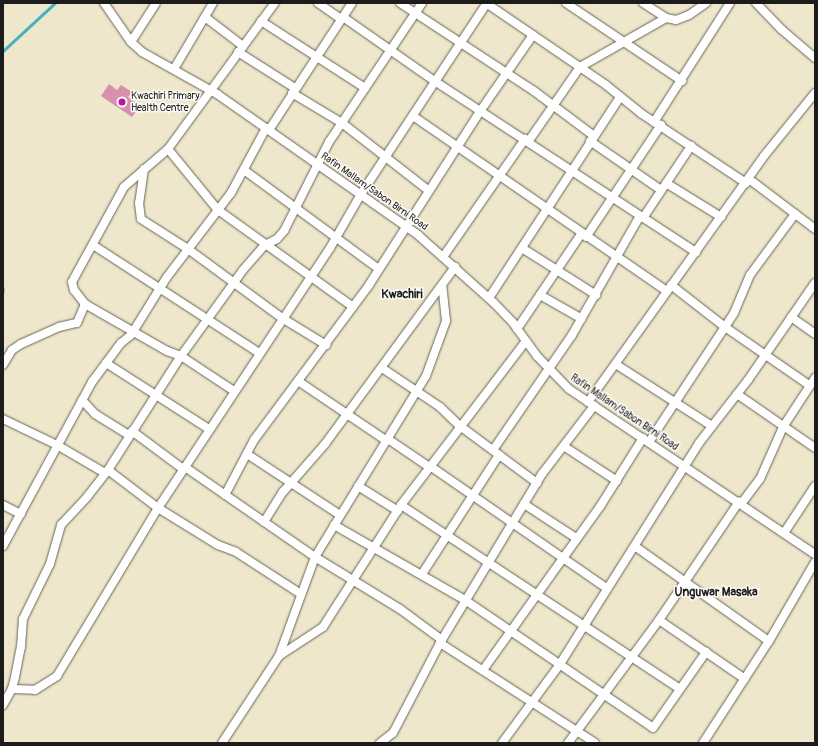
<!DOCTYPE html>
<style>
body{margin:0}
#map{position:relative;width:818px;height:746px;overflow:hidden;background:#efe7cb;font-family:Pangolin,sans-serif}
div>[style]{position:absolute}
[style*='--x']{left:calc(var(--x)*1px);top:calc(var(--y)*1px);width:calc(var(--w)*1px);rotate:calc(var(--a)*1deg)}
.stream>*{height:2.5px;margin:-1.25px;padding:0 1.25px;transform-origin:1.25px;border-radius:1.25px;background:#44b3be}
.building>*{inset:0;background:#d790ad}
.roads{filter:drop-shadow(0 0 1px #666359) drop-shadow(0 0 1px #666359)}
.minor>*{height:8px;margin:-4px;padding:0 4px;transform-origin:4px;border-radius:4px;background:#fff}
.dots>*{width:11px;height:11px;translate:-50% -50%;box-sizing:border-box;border:2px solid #fdfcf7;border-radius:50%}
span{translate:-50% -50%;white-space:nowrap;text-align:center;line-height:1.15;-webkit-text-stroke:3px #fdfcf7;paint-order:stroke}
.poi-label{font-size:10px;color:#1c1c1c}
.left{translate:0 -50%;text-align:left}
.street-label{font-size:10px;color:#1c1c1c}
.quarter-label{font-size:12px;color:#1c1c1c;font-weight:700}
.frame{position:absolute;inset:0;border:4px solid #1c1c1c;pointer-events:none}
</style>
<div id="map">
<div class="stream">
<i style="--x:3;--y:51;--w:71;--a:-42.7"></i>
<i style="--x:3;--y:288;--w:4;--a:90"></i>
</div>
<div class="building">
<i style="clip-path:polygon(109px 84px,117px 90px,121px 85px,132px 92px,128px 97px,140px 106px,132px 117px,101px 96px)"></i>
</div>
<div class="roads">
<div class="minor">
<i style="--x:104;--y:3;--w:47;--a:55.3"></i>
<i style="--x:131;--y:42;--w:15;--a:42"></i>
<i style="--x:142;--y:52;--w:86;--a:29.2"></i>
<i style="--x:217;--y:94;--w:246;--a:35"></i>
<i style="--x:418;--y:235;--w:102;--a:41.8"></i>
<i style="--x:494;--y:303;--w:28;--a:46"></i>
<i style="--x:513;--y:323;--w:41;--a:54"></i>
<i style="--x:537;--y:356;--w:46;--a:45.9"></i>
<i style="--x:569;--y:389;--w:296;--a:33.9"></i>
<i style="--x:318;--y:3;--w:28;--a:35"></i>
<i style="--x:400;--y:3;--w:160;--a:33.3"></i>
<i style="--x:534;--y:91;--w:75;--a:36.9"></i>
<i style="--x:486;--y:3;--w:145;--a:34.3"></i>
<i style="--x:606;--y:85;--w:46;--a:38.9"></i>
<i style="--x:642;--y:114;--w:125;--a:33.6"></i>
<i style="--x:566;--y:3;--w:140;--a:33.9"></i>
<i style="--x:643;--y:3;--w:27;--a:33"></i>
<i style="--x:666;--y:18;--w:10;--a:11"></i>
<i style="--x:676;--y:20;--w:14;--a:-21"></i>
<i style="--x:689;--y:15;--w:21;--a:-35"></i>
<i style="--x:756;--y:3;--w:36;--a:46"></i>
<i style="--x:781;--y:29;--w:45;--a:40.5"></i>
<i style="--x:205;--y:17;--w:48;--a:37.3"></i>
<i style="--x:343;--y:17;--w:113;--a:35"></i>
<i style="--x:436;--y:82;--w:311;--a:33.2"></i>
<i style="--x:261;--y:21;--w:124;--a:32.8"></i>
<i style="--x:131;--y:42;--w:46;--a:-57.3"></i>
<i style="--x:238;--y:52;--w:67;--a:32.3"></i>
<i style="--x:174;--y:69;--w:77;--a:-59.4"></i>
<i style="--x:292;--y:93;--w:58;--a:31"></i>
<i style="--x:342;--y:123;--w:110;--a:38"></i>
<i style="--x:413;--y:116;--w:308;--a:34.6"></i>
<i style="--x:654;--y:122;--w:141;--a:-57.4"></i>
<i style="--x:269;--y:130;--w:152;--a:-56.8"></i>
<i style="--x:590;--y:141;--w:86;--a:34.6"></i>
<i style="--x:528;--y:142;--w:91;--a:-55.3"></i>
<i style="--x:580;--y:67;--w:99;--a:-29.7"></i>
<i style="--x:168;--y:149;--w:79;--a:50.7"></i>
<i style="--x:218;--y:210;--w:166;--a:35.7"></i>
<i style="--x:144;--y:169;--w:34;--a:98"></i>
<i style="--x:139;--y:203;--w:16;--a:83"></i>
<i style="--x:141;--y:219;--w:56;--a:32.6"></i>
<i style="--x:188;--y:249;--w:117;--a:36.3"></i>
<i style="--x:282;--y:318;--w:52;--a:31.5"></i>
<i style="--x:244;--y:170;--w:167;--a:36.3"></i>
<i style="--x:749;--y:179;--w:83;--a:37.1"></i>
<i style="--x:666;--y:183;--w:65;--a:31.7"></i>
<i style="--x:643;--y:218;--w:87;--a:-56.3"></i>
<i style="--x:586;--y:237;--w:135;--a:-56.2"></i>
<i style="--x:93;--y:245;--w:198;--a:33"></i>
<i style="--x:522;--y:248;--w:88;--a:32.4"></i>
<i style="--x:443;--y:257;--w:144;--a:-55.2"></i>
<i style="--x:671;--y:285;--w:68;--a:37.9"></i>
<i style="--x:725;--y:327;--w:102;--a:34.6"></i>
<i style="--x:540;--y:295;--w:48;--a:29.7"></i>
<i style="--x:489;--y:298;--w:240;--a:-56.9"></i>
<i style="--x:791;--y:317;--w:29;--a:35"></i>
<i style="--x:517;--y:329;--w:115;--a:-56"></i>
<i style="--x:106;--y:363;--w:122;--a:32.7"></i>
<i style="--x:3;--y:365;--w:17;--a:-59"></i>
<i style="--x:12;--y:350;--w:11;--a:-34"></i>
<i style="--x:21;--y:344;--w:42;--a:-24.1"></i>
<i style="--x:59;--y:327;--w:18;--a:-13"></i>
<i style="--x:77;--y:323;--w:21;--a:-67"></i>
<i style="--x:617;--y:365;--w:113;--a:32.7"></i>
<i style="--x:382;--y:368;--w:70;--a:33.9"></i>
<i style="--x:440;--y:407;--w:28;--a:44"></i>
<i style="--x:460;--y:426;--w:96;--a:36.5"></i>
<i style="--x:298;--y:381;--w:107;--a:34"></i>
<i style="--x:234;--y:391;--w:64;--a:-146.6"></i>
<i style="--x:181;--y:356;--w:15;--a:-160"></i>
<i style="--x:167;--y:351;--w:95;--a:-150.2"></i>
<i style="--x:85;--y:304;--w:18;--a:-128"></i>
<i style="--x:74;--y:290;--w:8;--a:-104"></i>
<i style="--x:72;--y:282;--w:108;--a:-61.3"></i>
<i style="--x:124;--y:187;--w:58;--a:-40.8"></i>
<i style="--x:168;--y:149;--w:181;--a:-53.8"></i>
<i style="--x:737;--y:394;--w:95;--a:34.7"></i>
<i style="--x:82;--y:400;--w:19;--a:47"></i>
<i style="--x:95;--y:414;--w:40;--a:32"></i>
<i style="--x:588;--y:402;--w:302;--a:-54.4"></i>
<i style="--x:764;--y:156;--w:81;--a:-51"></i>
<i style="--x:3;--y:419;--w:60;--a:25.7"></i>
<i style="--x:57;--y:445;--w:56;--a:30.3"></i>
<i style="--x:132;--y:431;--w:64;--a:36.7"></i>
<i style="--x:388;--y:439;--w:50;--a:34.3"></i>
<i style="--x:649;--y:442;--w:154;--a:-56.6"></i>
<i style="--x:734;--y:313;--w:41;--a:-67.2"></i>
<i style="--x:750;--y:275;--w:76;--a:-53.6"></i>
<i style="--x:565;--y:447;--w:62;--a:33.2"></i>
<i style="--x:493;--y:450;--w:140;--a:-55.5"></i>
<i style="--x:572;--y:335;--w:137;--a:-60.3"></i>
<i style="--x:247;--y:454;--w:111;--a:33.3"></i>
<i style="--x:430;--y:466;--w:214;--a:34.7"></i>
<i style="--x:185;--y:467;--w:158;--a:34.7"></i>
<i style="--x:315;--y:557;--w:100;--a:31.5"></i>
<i style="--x:400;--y:609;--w:52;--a:36.4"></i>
<i style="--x:108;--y:470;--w:63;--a:37.2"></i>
<i style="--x:158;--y:508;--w:70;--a:31.7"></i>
<i style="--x:218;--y:545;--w:19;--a:21"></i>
<i style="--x:236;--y:552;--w:77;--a:32.9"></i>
<i style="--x:358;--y:486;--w:47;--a:32"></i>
<i style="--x:225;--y:495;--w:62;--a:-62.2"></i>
<i style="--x:254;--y:440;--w:193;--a:-53.4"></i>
<i style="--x:369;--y:285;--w:208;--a:-57.4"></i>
<i style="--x:481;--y:110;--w:91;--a:-55.3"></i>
<i style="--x:524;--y:504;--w:62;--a:33.2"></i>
<i style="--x:741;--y:504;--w:31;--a:-53"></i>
<i style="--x:760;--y:479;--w:57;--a:-66.1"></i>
<i style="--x:783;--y:427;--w:59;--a:-56.9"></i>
<i style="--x:3;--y:505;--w:20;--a:27"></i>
<i style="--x:401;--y:505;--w:334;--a:33.4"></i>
<i style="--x:264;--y:522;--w:36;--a:-58"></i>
<i style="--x:283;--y:492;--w:64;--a:-48.8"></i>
<i style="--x:325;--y:444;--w:220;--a:-53.7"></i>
<i style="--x:334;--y:525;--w:151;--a:29.8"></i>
<i style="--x:465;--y:600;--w:227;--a:34.2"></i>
<i style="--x:653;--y:728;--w:93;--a:-55.1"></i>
<i style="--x:784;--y:533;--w:56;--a:-56.6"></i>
<i style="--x:3;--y:546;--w:187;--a:-61.5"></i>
<i style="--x:92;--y:382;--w:49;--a:-53.4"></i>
<i style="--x:121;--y:343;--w:13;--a:-39"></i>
<i style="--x:131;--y:335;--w:68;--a:-58.2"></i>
<i style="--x:167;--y:277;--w:106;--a:-52.7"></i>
<i style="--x:231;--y:193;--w:74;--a:-61.7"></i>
<i style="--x:636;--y:547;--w:163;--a:35.3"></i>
<i style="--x:422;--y:574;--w:142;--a:-57.1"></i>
<i style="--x:659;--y:620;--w:104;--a:34.5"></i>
<i style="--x:440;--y:643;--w:184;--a:32.8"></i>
<i style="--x:279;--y:656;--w:53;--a:-33.4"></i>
<i style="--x:323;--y:627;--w:145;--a:-57.4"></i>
<i style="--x:401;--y:505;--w:206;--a:-52.7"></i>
<i style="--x:483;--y:670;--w:203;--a:-54.4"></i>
<i style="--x:601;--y:505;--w:79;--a:-57.9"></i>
<i style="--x:12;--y:689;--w:23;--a:2"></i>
<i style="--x:35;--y:690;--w:26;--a:-32"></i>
<i style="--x:57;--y:676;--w:196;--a:-59"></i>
<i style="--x:158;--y:508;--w:312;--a:-56.5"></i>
<i style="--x:330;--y:248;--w:62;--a:-60.1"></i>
<i style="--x:361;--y:194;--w:229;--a:-56.6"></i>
<i style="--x:3;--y:705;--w:18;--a:-61"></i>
<i style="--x:12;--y:689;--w:12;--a:-76"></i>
<i style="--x:15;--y:677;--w:31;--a:-79"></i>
<i style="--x:21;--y:647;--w:28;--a:-86"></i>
<i style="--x:23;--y:619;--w:61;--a:-63.9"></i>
<i style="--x:50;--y:564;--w:41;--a:-74.2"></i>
<i style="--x:61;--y:525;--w:38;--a:-47"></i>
<i style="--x:87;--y:497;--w:34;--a:-52"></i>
<i style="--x:108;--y:470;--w:135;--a:-57.4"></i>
<i style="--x:181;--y:356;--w:106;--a:-54.2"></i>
<i style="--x:243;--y:270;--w:33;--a:-49"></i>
<i style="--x:265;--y:245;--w:13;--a:-27"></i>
<i style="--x:277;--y:239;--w:11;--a:-49"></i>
<i style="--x:284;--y:231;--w:100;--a:-63.2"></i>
<i style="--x:329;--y:142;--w:167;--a:-56.2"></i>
<i style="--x:222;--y:743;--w:104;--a:-56.8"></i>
<i style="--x:279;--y:656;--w:105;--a:-70"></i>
<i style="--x:315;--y:557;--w:212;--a:-58.5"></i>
<i style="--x:426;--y:376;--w:59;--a:-70"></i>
<i style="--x:446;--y:321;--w:36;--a:-96"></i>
<i style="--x:380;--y:743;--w:16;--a:-38"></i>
<i style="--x:393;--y:733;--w:102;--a:-62.4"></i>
<i style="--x:440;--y:643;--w:197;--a:-58.9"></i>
<i style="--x:542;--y:474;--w:86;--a:-52.6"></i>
<i style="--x:502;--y:743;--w:98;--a:-53.7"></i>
<i style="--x:560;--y:664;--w:261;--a:-57.8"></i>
<i style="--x:699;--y:443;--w:80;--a:-52.1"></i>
<i style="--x:748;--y:380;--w:118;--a:-55.4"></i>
<i style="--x:568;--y:743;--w:153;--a:-53.5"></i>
<i style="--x:659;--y:620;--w:143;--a:-55.9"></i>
<i style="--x:703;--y:743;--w:121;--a:-57.1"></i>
<i style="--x:769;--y:641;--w:91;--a:-59.8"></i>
</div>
</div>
<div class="dots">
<i style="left:122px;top:102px;background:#b5179e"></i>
</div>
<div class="poi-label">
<span class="left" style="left:131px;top:102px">Kwachiri Primary<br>Health Centre</span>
</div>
<div class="street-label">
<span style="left:374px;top:192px;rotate:35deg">Rafin Mallam/Sabon Birni Road</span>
<span style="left:624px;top:413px;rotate:34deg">Rafin Mallam/Sabon Birni Road</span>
</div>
<div class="quarter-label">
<span style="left:402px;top:295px">Kwachiri</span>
<span style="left:716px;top:593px">Unguwar Masaka</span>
</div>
<div class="frame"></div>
</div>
